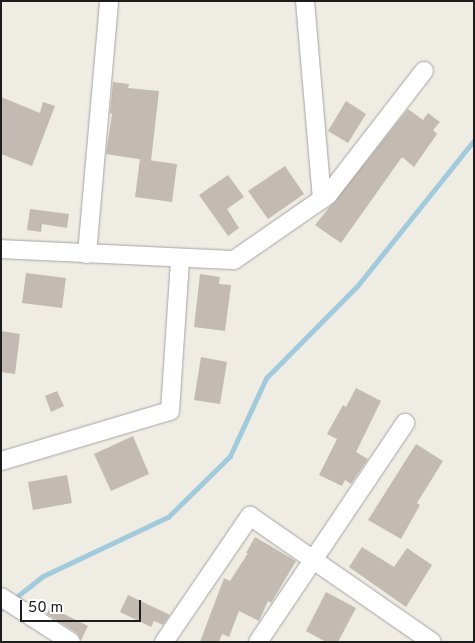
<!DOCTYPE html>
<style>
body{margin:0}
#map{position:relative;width:475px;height:643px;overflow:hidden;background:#efece3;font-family:Overpass,sans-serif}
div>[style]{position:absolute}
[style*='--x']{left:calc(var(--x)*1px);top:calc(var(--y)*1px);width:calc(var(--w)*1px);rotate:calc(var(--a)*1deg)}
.stream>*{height:5px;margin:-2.5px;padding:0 2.5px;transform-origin:2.5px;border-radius:2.5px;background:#a2cadd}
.building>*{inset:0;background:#c3bbb2}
.roads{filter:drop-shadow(0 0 1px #a4a4a4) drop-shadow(0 0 1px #a4a4a4)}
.minor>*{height:18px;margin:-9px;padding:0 9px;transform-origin:9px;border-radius:9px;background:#fff}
span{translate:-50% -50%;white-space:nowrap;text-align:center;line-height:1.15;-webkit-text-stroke:5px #fff;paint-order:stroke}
.frame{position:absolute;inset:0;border:2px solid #1d1d1d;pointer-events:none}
.scale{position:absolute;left:20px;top:600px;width:121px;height:22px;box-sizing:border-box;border:2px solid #1d1d1d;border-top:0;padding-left:6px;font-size:15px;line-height:18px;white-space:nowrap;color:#1d1d1d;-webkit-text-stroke:4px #fff;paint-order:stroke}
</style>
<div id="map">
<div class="stream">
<i style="--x:1;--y:609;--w:53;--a:-38.2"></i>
<i style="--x:43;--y:576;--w:138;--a:-25.3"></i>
<i style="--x:168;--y:517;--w:87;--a:-44.5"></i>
<i style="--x:230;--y:456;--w:86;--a:-65.2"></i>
<i style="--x:266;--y:378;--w:131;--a:-45.3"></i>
<i style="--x:358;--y:285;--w:186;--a:-51.3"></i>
</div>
<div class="building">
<i style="clip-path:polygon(113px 82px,129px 84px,128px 88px,159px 91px,151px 161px,106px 154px,112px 114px,110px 113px)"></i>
<i style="clip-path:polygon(1px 97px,40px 113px,43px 102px,55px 106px,32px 166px,1px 154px)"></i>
<i style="clip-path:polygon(346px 101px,366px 114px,348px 143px,328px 131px)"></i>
<i style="clip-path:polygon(408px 109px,423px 120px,428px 113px,440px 122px,433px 130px,437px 134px,414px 167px,402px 157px,341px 243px,315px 225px)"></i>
<i style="clip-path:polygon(140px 159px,177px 164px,172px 202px,135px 197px)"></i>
<i style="clip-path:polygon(285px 166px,304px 194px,268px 219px,248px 191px)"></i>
<i style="clip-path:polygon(228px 175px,244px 197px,227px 209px,239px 228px,228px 236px,199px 195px)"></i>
<i style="clip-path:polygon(30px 209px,69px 214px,67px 228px,42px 224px,41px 232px,27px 230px)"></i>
<i style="clip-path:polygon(26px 273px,66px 278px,62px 308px,22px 303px)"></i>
<i style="clip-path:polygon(200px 274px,220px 277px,219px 284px,231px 285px,225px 331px,194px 327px)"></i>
<i style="clip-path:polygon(1px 331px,20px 334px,15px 374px,1px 372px)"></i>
<i style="clip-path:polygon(201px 357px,227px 362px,220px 404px,194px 400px)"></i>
<i style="clip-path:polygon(356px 388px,381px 401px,356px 452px,368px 459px,351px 484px,345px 480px,342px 486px,319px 475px,337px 439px,327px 434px,343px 405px,346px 407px)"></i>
<i style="clip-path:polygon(57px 391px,64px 406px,51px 412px,45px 396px)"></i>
<i style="clip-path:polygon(133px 436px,149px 474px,111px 491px,94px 454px)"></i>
<i style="clip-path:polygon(416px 444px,443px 461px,417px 503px,420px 505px,401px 539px,368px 520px)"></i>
<i style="clip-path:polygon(67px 475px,72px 503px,33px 510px,28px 482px)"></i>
<i style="clip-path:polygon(255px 537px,296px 561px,271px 603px,268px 601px,259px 621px,239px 611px,229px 637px,222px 634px,219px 642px,200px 642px,224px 578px,230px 581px,248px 553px,246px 553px)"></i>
<i style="clip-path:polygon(362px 547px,394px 567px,407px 548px,432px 565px,406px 607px,349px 567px)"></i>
<i style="clip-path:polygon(326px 592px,356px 608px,338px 642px,326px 642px,306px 631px)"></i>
<i style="clip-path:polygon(128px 595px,145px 603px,170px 615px,163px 625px,154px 621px,151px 627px,120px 612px)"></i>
<i style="clip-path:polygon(50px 607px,88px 626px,81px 640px,77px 633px,47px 614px)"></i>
</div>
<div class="roads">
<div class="minor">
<i style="--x:305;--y:1;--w:199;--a:85.1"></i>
<i style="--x:1;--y:249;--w:233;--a:2.7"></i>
<i style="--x:234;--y:260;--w:114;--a:-34.7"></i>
<i style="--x:328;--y:195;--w:157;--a:-52.3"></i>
<i style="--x:87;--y:254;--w:254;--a:-85"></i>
<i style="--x:1;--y:461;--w:176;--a:-16.5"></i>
<i style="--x:170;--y:411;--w:152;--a:-86.2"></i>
<i style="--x:1;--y:597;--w:83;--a:32.7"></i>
<i style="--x:164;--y:642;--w:153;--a:-55.7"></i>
<i style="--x:250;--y:516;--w:221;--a:34.7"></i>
<i style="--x:258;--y:642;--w:264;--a:-56.1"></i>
</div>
</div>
<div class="frame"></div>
<div class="scale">50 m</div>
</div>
